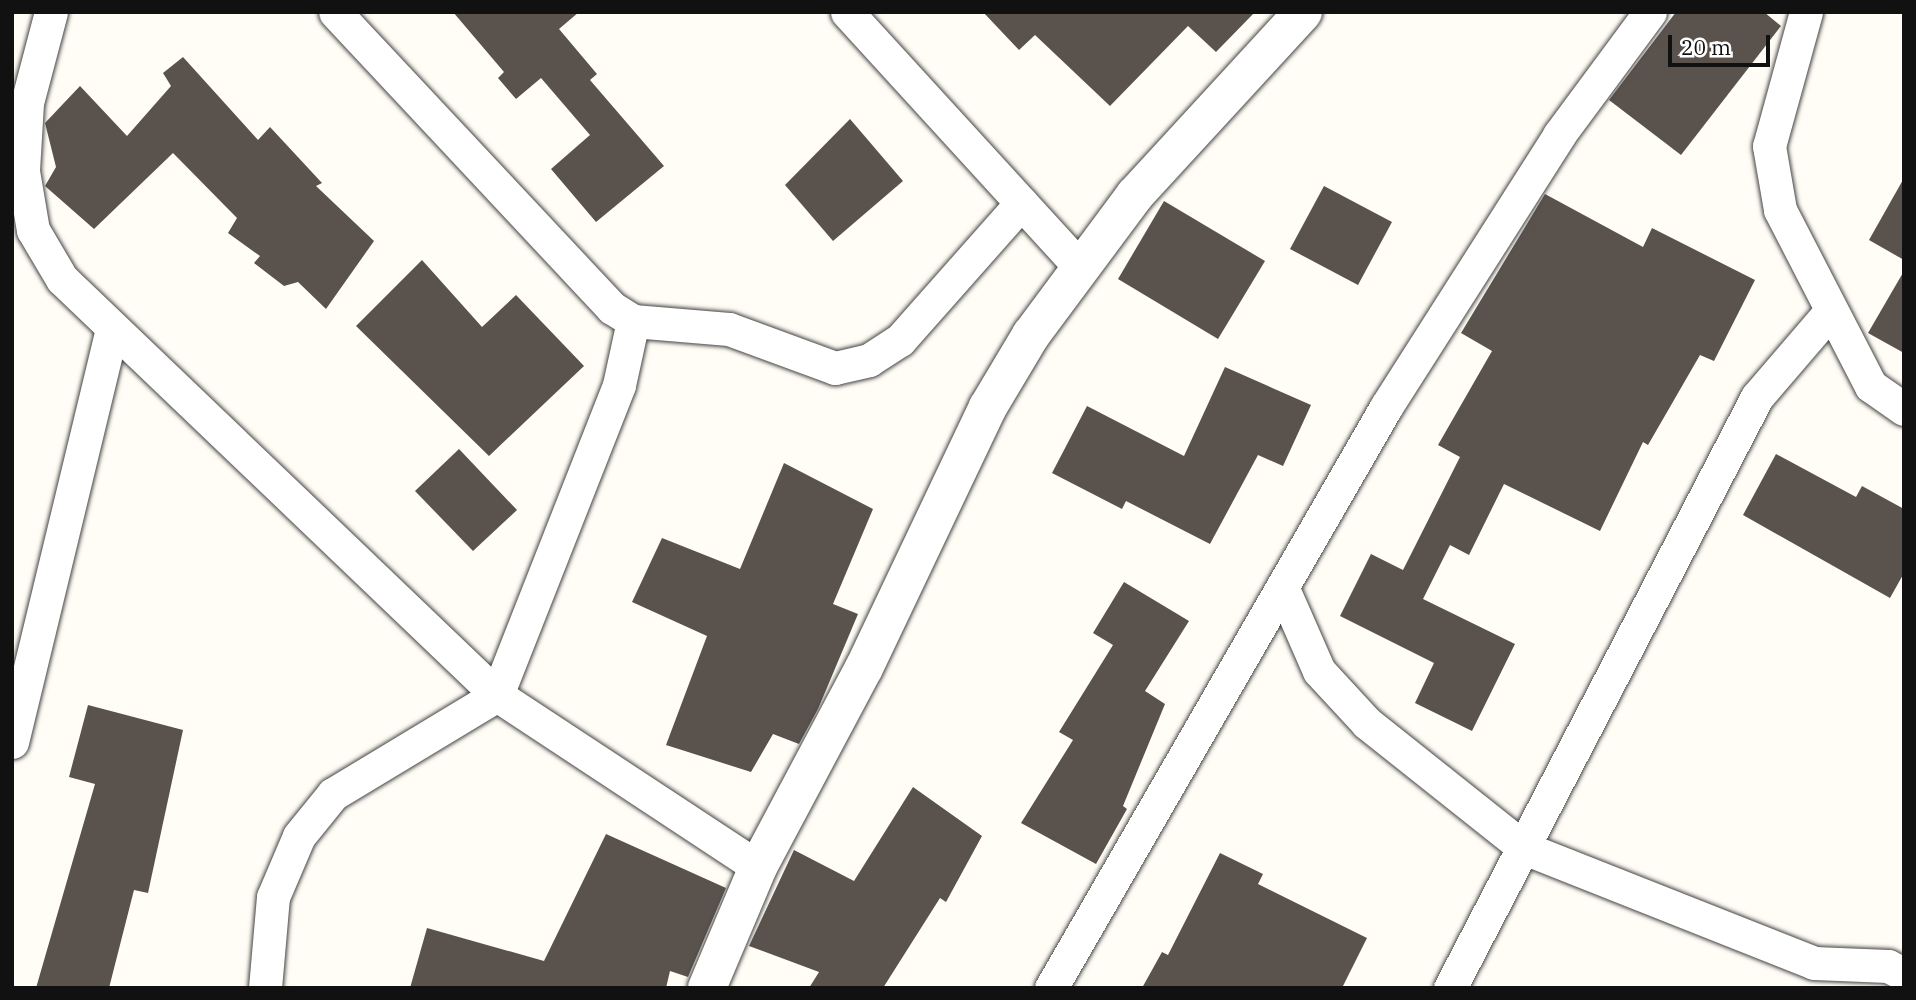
<!DOCTYPE html>
<style>
body{margin:0}
#map{position:relative;width:1916px;height:1000px;overflow:hidden;background:#fffdf5;font-family:"IBM Plex Serif",serif}
div>[style]{position:absolute}
[style*='--x']{left:calc(var(--x)*1px);top:calc(var(--y)*1px);width:calc(var(--w)*1px);rotate:calc(var(--a)*1deg)}
.building>*{inset:0;background:#5a524d}
.roads{filter:drop-shadow(0 0 2px #444) drop-shadow(0 0 2px #444)}
.minor>*{height:33px;margin:-16.5px;padding:0 16.5px;transform-origin:16.5px;border-radius:16.5px;background:#fff}
.tertiary>*{height:38px;margin:-19px;padding:0 19px;transform-origin:19px;border-radius:19px;background:#fff}
span{translate:-50% -50%;white-space:nowrap;text-align:center;line-height:1.15;-webkit-text-stroke:7px #fff;paint-order:stroke}
.frame{position:absolute;inset:0;border:14px solid #111;pointer-events:none}
.scale{position:absolute;left:1668px;top:35px;width:102px;height:32px;box-sizing:border-box;border:4px solid #111;border-top:0;padding-left:9px;font-size:21px;line-height:24px;white-space:nowrap;color:#111;-webkit-text-stroke:5px #fff;paint-order:stroke}
</style>
<div id="map">
<div class="building">
<i style="clip-path:polygon(453px 12px,579px 12px,559px 29px,597px 74px,590px 80px,664px 166px,596px 222px,551px 169px,590px 135px,541px 78px,516px 99px,498px 78px,504px 72px)"></i>
<i style="clip-path:polygon(983px 12px,1255px 12px,1216px 52px,1188px 26px,1110px 106px,1035px 35px,1019px 50px)"></i>
<i style="clip-path:polygon(1676px 12px,1764px 12px,1781px 26px,1681px 155px,1609px 100px)"></i>
<i style="clip-path:polygon(183px 57px,258px 140px,270px 127px,322px 183px,316px 186px,374px 241px,326px 309px,298px 282px,284px 286px,254px 263px,260px 256px,228px 233px,237px 218px,173px 153px,94px 229px,45px 186px,56px 167px,45px 123px,80px 86px,127px 136px,171px 86px,163px 73px)"></i>
<i style="clip-path:polygon(850px 119px,903px 181px,833px 241px,785px 185px)"></i>
<i style="clip-path:polygon(1904px 178px,1904px 260px,1869px 240px)"></i>
<i style="clip-path:polygon(1324px 186px,1392px 222px,1358px 285px,1290px 249px)"></i>
<i style="clip-path:polygon(1545px 194px,1643px 247px,1652px 228px,1755px 280px,1714px 361px,1700px 355px,1648px 445px,1643px 442px,1600px 531px,1504px 484px,1469px 555px,1450px 545px,1423px 599px,1515px 644px,1472px 731px,1415px 703px,1434px 663px,1340px 616px,1371px 554px,1403px 570px,1460px 457px,1438px 445px,1492px 351px,1461px 333px)"></i>
<i style="clip-path:polygon(1164px 201px,1265px 261px,1218px 339px,1118px 279px)"></i>
<i style="clip-path:polygon(422px 260px,482px 327px,516px 295px,584px 366px,489px 456px,356px 326px)"></i>
<i style="clip-path:polygon(1904px 271px,1904px 353px,1868px 333px)"></i>
<i style="clip-path:polygon(1225px 367px,1311px 405px,1283px 466px,1258px 455px,1210px 544px,1126px 501px,1122px 509px,1052px 473px,1087px 406px,1184px 456px)"></i>
<i style="clip-path:polygon(459px 449px,517px 510px,473px 551px,415px 491px)"></i>
<i style="clip-path:polygon(1776px 454px,1856px 497px,1862px 486px,1904px 509px,1904px 573px,1890px 598px,1743px 515px)"></i>
<i style="clip-path:polygon(784px 463px,873px 509px,833px 604px,858px 614px,818px 709px,799px 744px,773px 734px,751px 772px,666px 745px,707px 636px,632px 602px,662px 538px,740px 569px)"></i>
<i style="clip-path:polygon(1124px 582px,1189px 621px,1145px 691px,1165px 704px,1123px 806px,1127px 809px,1096px 864px,1021px 823px,1073px 740px,1059px 732px,1113px 645px,1093px 633px)"></i>
<i style="clip-path:polygon(88px 705px,183px 730px,148px 893px,134px 890px,109px 988px,36px 988px,95px 784px,69px 777px)"></i>
<i style="clip-path:polygon(913px 787px,982px 836px,946px 902px,940px 898px,883px 988px,809px 988px,819px 972px,749px 946px,794px 850px,854px 881px)"></i>
<i style="clip-path:polygon(606px 834px,726px 888px,688px 977px,670px 971px,666px 988px,410px 988px,427px 928px,544px 961px)"></i>
<i style="clip-path:polygon(1220px 853px,1263px 874px,1258px 884px,1367px 938px,1342px 988px,1142px 988px,1162px 952px,1168px 955px)"></i>
</div>
<div class="roads">
<div class="minor">
<i style="--x:51;--y:12;--w:94;--a:104.8"></i>
<i style="--x:27;--y:103;--w:68;--a:93.4"></i>
<i style="--x:23;--y:171;--w:60;--a:80.4"></i>
<i style="--x:33;--y:230;--w:57;--a:59.4"></i>
<i style="--x:62;--y:279;--w:602;--a:43.72"></i>
<i style="--x:497;--y:695;--w:313;--a:33.4"></i>
<i style="--x:847;--y:12;--w:344;--a:47.6"></i>
<i style="--x:1806;--y:12;--w:139;--a:105.4"></i>
<i style="--x:1769;--y:146;--w:65;--a:80.2"></i>
<i style="--x:1780;--y:210;--w:198;--a:62.7"></i>
<i style="--x:1871;--y:386;--w:40;--a:34.9"></i>
<i style="--x:633;--y:321;--w:96;--a:4.8"></i>
<i style="--x:729;--y:329;--w:113;--a:20.2"></i>
<i style="--x:835;--y:368;--w:35;--a:-13"></i>
<i style="--x:869;--y:360;--w:37;--a:-33"></i>
<i style="--x:900;--y:340;--w:183;--a:-48.5"></i>
<i style="--x:1284;--y:591;--w:87;--a:66.4"></i>
<i style="--x:1319;--y:671;--w:71;--a:47.3"></i>
<i style="--x:1367;--y:723;--w:201;--a:38.5"></i>
<i style="--x:1524;--y:848;--w:312;--a:21.6"></i>
<i style="--x:1814;--y:963;--w:74;--a:2.3"></i>
<i style="--x:1888;--y:966;--w:18;--a:27"></i>
<i style="--x:12;--y:742;--w:422;--a:-76.4"></i>
<i style="--x:265;--y:988;--w:91;--a:-85"></i>
<i style="--x:273;--y:897;--w:66;--a:-66.9"></i>
<i style="--x:299;--y:836;--w:54;--a:-51"></i>
<i style="--x:333;--y:794;--w:192;--a:-31.1"></i>
<i style="--x:497;--y:695;--w:333;--a:-68.5"></i>
<i style="--x:619;--y:385;--w:66;--a:-77.7"></i>
<i style="--x:633;--y:321;--w:25;--a:-148"></i>
<i style="--x:612;--y:308;--w:405;--a:-133.1"></i>
<i style="--x:1051;--y:988;--w:671;--a:-60.03"></i>
<i style="--x:1386;--y:407;--w:322;--a:-57.5"></i>
<i style="--x:1559;--y:135;--w:153;--a:-53.5"></i>
<i style="--x:1450;--y:988;--w:666;--a:-62.55"></i>
<i style="--x:1757;--y:397;--w:111;--a:-49.4"></i>
</div>
<div class="tertiary">
<i style="--x:707;--y:988;--w:131;--a:-67.1"></i>
<i style="--x:758;--y:867;--w:225;--a:-62"></i>
<i style="--x:864;--y:668;--w:289;--a:-64.6"></i>
<i style="--x:988;--y:407;--w:84;--a:-59.2"></i>
<i style="--x:1031;--y:335;--w:174;--a:-53.4"></i>
<i style="--x:1135;--y:195;--w:248;--a:-47.4"></i>
</div>
</div>
<div class="frame"></div>
<div class="scale">20 m</div>
</div>
